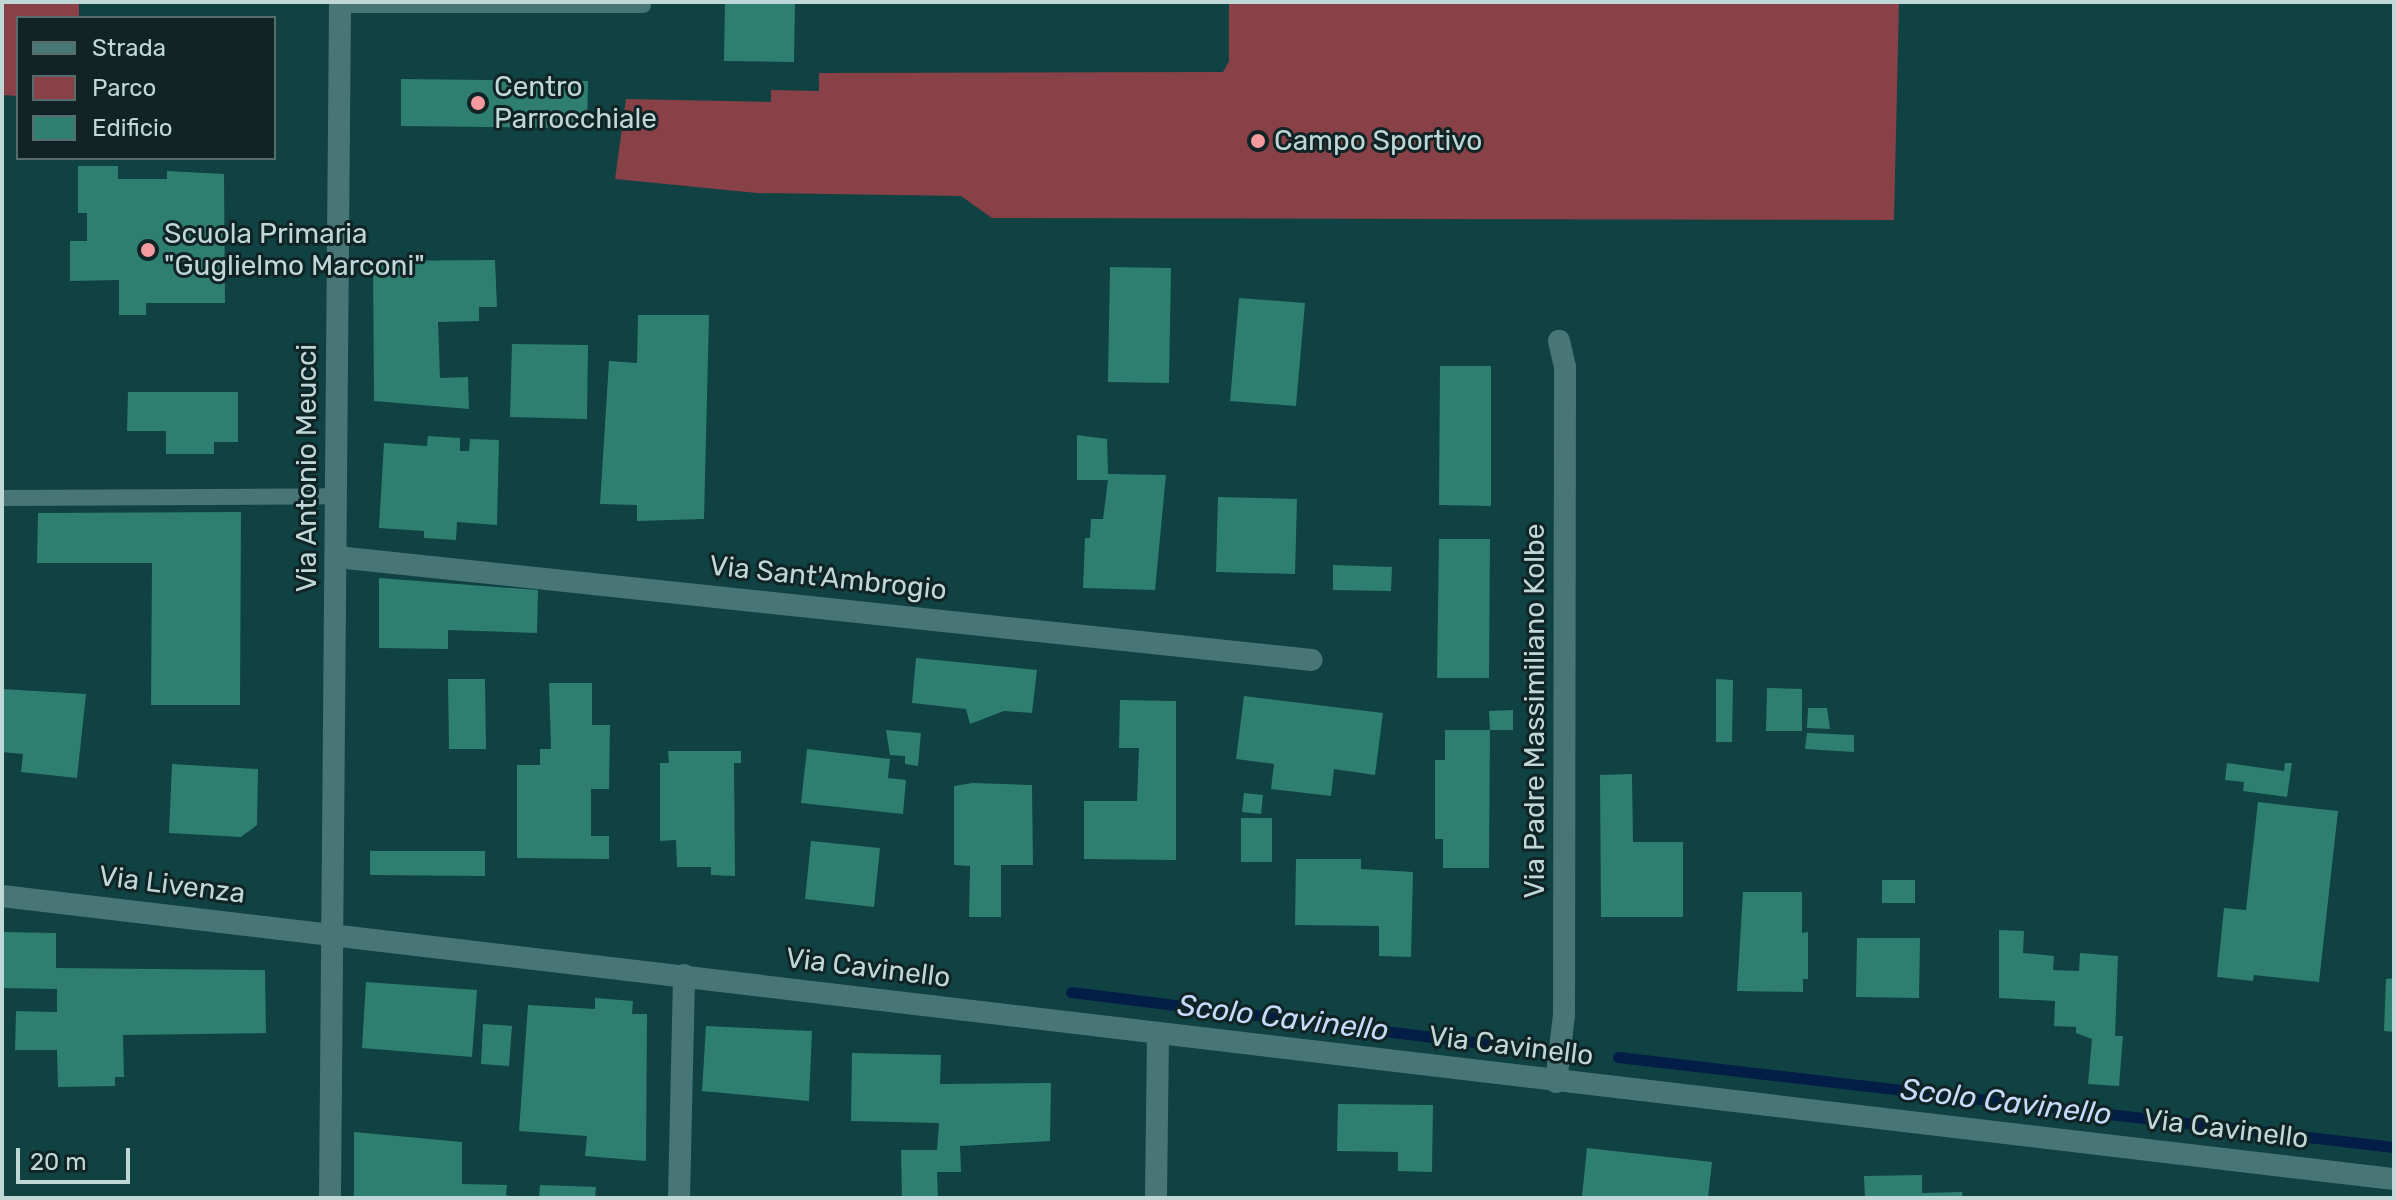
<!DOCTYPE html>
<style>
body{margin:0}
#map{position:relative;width:2396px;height:1200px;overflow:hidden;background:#104143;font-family:Rubik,sans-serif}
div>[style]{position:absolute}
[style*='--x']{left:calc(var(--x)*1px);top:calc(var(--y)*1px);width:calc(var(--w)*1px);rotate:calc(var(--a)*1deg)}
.green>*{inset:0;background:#884146}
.stream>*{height:11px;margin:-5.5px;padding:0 5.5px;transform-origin:5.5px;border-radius:5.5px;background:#021e46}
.building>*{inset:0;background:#2e7f70}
.service>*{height:16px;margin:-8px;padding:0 8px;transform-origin:8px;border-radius:8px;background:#487677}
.minor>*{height:22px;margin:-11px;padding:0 11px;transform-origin:11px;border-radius:11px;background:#487677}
.tertiary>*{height:22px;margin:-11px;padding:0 11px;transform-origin:11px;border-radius:11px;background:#487677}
.secondary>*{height:22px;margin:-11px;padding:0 11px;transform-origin:11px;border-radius:11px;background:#487677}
.dots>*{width:22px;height:22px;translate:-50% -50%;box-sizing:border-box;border:4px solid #112425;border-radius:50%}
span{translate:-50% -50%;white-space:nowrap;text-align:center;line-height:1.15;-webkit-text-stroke:6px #112425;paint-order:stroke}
.poi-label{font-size:28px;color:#c0d7d8}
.left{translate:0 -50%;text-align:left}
.street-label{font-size:28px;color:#c0d7d8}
.water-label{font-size:30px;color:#c4dbfd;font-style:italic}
.frame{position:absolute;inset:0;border:4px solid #c0d7d8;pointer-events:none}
.legend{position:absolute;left:16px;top:16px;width:260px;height:144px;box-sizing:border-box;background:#112425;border:2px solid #576c6d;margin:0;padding:10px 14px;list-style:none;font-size:24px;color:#c0d7d8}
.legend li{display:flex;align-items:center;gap:16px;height:40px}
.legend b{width:40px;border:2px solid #576c6d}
.scale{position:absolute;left:16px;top:1148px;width:114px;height:36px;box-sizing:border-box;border:4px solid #c0d7d8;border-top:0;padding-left:10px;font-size:24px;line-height:28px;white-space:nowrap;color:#c0d7d8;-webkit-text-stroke:6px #112425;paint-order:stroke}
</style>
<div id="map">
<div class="green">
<i style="clip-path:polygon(2px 2px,79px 2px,79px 18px,18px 18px,18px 96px,2px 95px)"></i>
<i style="clip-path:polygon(1229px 2px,1899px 2px,1894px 220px,992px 218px,961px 196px,757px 193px,615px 179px,626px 99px,771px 102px,771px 90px,819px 91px,819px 73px,1223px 72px,1229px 61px)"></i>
</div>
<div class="stream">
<i style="--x:1071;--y:992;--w:427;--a:7.1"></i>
<i style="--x:1618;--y:1057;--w:781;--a:6.62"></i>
</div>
<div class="building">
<i style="clip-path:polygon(725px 2px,795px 2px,794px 62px,724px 61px)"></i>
<i style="clip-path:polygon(401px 79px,588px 81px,587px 128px,401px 126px)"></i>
<i style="clip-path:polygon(78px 166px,118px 166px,118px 179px,167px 179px,167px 171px,224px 174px,225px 303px,146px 303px,146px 315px,119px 315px,119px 280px,70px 281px,70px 241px,87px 241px,87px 213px,78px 213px)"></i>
<i style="clip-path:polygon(495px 260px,497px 307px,479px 307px,479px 321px,438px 322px,440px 378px,468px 377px,469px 409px,374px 401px,373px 261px)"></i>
<i style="clip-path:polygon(1110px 267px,1171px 268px,1169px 383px,1108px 382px)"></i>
<i style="clip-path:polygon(1239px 298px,1305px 303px,1296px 406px,1230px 401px)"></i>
<i style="clip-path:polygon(638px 315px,709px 315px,704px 519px,637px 521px,637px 505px,600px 504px,609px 361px,637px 363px)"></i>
<i style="clip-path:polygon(512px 344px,588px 345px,587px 419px,510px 417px)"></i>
<i style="clip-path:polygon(1440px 366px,1491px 366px,1491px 506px,1439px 505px)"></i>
<i style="clip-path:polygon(128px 392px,238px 392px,238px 442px,214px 442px,214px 454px,166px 454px,166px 431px,127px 431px)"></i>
<i style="clip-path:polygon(1077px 435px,1107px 439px,1108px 474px,1166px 475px,1155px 590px,1083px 588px,1085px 538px,1090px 538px,1091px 519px,1103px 519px,1108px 480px,1077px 480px)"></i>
<i style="clip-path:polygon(428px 436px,460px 438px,460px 451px,469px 451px,470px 439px,499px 440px,497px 525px,457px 522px,456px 540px,424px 538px,424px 531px,379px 528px,384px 443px,427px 446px)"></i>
<i style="clip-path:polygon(1218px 497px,1297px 499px,1295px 574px,1216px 572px)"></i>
<i style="clip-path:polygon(241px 512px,240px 705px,151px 705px,152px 563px,37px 563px,38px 513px)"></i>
<i style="clip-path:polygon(1439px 539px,1490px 539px,1489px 678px,1437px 678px)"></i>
<i style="clip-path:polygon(1333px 565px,1392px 567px,1391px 591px,1333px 590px)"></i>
<i style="clip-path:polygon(379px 578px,538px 590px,537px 633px,448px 630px,448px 649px,379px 648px)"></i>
<i style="clip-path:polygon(916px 658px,1037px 670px,1032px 713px,1004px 711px,970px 724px,966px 709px,912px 703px)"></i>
<i style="clip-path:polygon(448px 679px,485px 679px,486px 749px,449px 749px)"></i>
<i style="clip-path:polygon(1716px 679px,1733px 680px,1732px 742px,1716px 742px)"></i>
<i style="clip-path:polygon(549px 683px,592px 683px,592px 725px,610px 725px,609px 789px,591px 789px,591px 836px,609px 836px,609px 859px,517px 858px,517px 765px,540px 765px,540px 749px,551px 749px)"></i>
<i style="clip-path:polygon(1767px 688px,1802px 689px,1802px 731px,1766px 731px)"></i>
<i style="clip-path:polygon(2px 689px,86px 694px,77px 778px,21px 772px,23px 754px,2px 752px)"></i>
<i style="clip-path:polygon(1244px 696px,1383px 713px,1375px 775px,1334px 769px,1331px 796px,1271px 789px,1274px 764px,1236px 759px)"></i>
<i style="clip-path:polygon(1120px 700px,1176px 701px,1176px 860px,1084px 859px,1084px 801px,1137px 801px,1139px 748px,1119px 748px)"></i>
<i style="clip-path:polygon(1808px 708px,1827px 708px,1830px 729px,1807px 728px)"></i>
<i style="clip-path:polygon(1513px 710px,1513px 730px,1490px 730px,1489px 868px,1443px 868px,1443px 839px,1435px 839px,1435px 760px,1445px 760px,1445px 730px,1490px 730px,1489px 711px)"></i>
<i style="clip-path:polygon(886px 730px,921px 733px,918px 766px,905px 764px,905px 756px,890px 755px)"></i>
<i style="clip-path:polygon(1807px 733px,1854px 735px,1854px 752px,1805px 749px)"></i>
<i style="clip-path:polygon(807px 749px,890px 759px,888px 778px,906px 780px,903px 814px,801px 803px)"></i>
<i style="clip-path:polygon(668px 751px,741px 751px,741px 763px,734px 763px,735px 876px,711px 875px,711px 867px,677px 867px,676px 840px,660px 841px,660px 763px,669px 763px)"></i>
<i style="clip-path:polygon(2227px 763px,2284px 771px,2285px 763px,2292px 763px,2287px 797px,2243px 791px,2244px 782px,2225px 780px)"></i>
<i style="clip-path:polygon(172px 764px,258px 769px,257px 825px,241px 837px,169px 833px)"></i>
<i style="clip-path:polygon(1632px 774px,1633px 842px,1683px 842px,1683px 917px,1601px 917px,1600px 775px)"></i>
<i style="clip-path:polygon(973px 783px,1032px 785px,1033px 865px,1001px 865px,1001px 917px,969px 917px,970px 866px,954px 865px,954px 786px)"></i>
<i style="clip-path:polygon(1244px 793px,1263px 795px,1261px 814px,1242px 812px)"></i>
<i style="clip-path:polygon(2258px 802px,2338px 811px,2319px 982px,2254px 975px,2253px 981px,2217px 977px,2224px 908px,2246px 910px)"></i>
<i style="clip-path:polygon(1241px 818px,1272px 818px,1272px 862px,1241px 862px)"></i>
<i style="clip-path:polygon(811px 841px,880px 848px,874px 907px,805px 899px)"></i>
<i style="clip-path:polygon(370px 851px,485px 851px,485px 876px,370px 875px)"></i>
<i style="clip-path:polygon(1296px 859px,1361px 859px,1361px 869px,1413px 872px,1411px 957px,1379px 956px,1379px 926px,1295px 925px)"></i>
<i style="clip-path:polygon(1882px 880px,1915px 880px,1915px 903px,1882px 903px)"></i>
<i style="clip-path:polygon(1743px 892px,1802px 892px,1802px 933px,1808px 932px,1808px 979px,1803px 979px,1803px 992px,1737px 991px)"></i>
<i style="clip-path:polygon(1999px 930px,2024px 931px,2023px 953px,2054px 956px,2053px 970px,2079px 971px,2080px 953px,2118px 956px,2115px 1036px,2123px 1036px,2119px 1086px,2088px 1084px,2092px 1039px,2076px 1033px,2076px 1027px,2054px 1026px,2055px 1001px,1999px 998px)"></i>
<i style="clip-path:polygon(2px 932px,56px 933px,56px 968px,265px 970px,266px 1033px,123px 1035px,124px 1077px,115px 1077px,115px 1086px,58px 1087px,57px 1050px,15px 1050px,16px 1011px,57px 1012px,57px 989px,2px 988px)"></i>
<i style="clip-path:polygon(1857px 938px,1920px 938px,1919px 998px,1856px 997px)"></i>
<i style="clip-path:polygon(2394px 978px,2394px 1032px,2384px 1031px,2386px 979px)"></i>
<i style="clip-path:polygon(366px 982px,477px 990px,472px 1057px,362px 1048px)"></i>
<i style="clip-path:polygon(595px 998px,633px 1001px,632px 1014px,647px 1014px,646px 1161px,585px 1156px,587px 1136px,519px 1131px,528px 1005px,595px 1009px)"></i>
<i style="clip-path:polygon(483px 1024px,512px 1026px,509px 1066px,481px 1064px)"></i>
<i style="clip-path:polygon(706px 1026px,812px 1031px,809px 1101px,702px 1091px)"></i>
<i style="clip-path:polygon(852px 1053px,941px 1055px,940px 1084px,1051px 1083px,1050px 1141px,960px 1146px,961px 1172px,937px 1172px,938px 1197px,902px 1198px,901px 1150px,937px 1150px,939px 1123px,851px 1121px)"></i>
<i style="clip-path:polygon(1338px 1104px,1433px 1105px,1432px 1172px,1398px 1171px,1398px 1152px,1337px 1151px)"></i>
<i style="clip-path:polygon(354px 1132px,462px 1142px,462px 1184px,507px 1185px,506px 1195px,518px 1198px,354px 1198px)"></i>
<i style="clip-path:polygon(1587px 1148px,1712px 1162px,1708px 1198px,1582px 1196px)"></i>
<i style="clip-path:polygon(1922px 1175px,1922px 1193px,1962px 1192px,1963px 1198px,1865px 1198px,1864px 1176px)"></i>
<i style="clip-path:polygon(540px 1185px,596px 1187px,595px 1198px,539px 1198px)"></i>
</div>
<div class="service">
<i style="--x:340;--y:5;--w:303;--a:0"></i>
<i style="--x:5;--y:498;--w:332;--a:-0.3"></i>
</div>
<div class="minor">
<i style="--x:337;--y:557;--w:980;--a:6.03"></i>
<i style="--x:1556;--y:1082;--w:67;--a:-83.2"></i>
<i style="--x:1564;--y:1015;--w:648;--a:-89.91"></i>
<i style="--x:1565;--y:367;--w:27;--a:-103"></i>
<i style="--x:679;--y:1198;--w:223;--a:-88.7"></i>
<i style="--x:1156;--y:1198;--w:164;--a:-89.3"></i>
</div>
<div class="tertiary">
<i style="--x:2;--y:896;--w:2409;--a:6.75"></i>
</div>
<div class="secondary">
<i style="--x:330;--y:1198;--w:1196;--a:-89.52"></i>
</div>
<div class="dots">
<i style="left:478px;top:103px;background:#f59b9d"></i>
<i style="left:1258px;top:141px;background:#f59b9d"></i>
<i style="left:148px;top:250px;background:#f59b9d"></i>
</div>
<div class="poi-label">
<span class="left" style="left:494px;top:103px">Centro<br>Parrocchiale</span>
<span class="left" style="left:1274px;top:141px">Campo Sportivo</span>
<span class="left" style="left:164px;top:250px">Scuola Primaria<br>"Guglielmo Marconi"</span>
</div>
<div class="street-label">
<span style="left:307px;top:468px;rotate:-90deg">Via Antonio Meucci</span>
<span style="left:828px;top:578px;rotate:6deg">Via Sant'Ambrogio</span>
<span style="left:1535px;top:711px;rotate:-90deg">Via Padre Massimiliano Kolbe</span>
<span style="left:172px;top:885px;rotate:7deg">Via Livenza</span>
<span style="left:868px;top:968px;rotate:7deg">Via Cavinello</span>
<span style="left:1511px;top:1046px;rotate:7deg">Via Cavinello</span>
<span style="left:2226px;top:1129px;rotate:7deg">Via Cavinello</span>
</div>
<div class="water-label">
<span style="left:1283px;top:1018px;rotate:7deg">Scolo Cavinello</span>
<span style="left:2006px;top:1102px;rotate:7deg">Scolo Cavinello</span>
</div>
<div class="frame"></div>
<ul class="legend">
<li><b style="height:10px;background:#487677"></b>Strada</li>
<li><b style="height:22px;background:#884146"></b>Parco</li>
<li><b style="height:22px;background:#2e7f70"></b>Edificio</li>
</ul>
<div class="scale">20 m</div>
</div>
